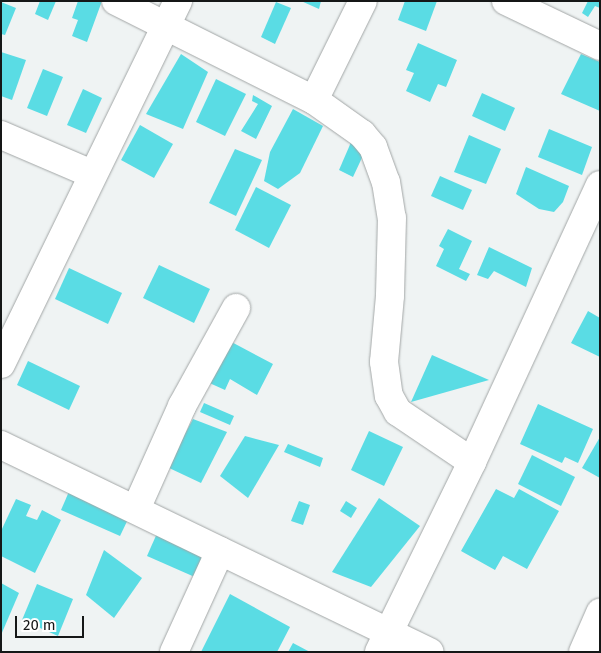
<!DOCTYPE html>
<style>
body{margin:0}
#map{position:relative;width:601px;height:653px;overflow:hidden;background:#eff3f3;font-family:"Fira Sans",sans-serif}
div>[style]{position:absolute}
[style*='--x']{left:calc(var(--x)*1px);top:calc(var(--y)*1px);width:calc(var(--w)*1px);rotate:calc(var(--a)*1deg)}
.building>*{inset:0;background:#5adce4}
.roads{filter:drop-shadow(0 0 1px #a2a6a6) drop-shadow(0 0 1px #a2a6a6)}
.minor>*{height:28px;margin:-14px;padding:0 14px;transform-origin:14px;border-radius:14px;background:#fff}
span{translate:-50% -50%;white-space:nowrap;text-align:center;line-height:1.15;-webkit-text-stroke:5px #fff;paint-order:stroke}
.frame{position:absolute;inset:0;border:2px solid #151717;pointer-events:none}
.scale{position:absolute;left:15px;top:616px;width:69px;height:22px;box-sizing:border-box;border:2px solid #151717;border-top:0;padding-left:6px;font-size:15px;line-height:18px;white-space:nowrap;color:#151717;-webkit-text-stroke:4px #fff;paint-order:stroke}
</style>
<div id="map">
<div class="building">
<i style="clip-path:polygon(40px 1px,56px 1px,48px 20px,35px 14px)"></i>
<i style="clip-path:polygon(78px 1px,102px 1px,87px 42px,72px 36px,78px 20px,72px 18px)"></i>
<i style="clip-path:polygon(301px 1px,321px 1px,319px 9px)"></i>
<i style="clip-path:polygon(405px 1px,437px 1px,426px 31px,398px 20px)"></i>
<i style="clip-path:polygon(588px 1px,600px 1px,600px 8px,595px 6px,588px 17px,582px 13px)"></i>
<i style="clip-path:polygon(1px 2px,16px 8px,5px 35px,1px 34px)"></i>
<i style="clip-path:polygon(276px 2px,291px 8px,275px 44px,261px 37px)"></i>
<i style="clip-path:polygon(418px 43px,457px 60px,446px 87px,438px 84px,430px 102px,406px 91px,414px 73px,406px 70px)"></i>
<i style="clip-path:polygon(1px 52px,26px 60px,12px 100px,1px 96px)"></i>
<i style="clip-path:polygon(181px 54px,208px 72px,183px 129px,146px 114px)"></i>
<i style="clip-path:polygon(581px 54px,600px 62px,600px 111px,561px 94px)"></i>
<i style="clip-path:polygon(43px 69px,63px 77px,47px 116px,27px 108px)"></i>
<i style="clip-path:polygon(216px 79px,246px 94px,225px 136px,196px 122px)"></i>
<i style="clip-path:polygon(83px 89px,102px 98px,86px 133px,67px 125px)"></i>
<i style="clip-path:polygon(482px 93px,515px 108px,505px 131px,472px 116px)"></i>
<i style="clip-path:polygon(253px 95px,272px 106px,256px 139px,241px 131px,258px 104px,252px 101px)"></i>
<i style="clip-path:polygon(293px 109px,323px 126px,300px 173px,278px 189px,264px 181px,270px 152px)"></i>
<i style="clip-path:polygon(140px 125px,173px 144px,154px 178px,121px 160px)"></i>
<i style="clip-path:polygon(549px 129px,592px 147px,582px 175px,538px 157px)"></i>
<i style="clip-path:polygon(469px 135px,501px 149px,486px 184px,454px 172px)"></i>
<i style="clip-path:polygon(352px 140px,367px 147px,353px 177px,339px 170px)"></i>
<i style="clip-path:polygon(235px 149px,262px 160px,236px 216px,209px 203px)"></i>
<i style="clip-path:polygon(526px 167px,569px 186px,563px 202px,554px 212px,539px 209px,516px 194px)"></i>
<i style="clip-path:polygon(440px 176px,472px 190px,463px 210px,431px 196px)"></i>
<i style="clip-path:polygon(256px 187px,291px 205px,269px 248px,235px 230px)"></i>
<i style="clip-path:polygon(448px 229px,472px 241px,459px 269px,470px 274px,466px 281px,436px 266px,444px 249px,439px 246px)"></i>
<i style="clip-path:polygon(489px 247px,532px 268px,526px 287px,494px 271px,488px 279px,477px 275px)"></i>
<i style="clip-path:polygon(159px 265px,210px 289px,194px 323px,143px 298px)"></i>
<i style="clip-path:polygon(69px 268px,122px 293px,108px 324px,55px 299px)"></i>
<i style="clip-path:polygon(588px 311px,600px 318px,600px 357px,571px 343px)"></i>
<i style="clip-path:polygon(224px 338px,273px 364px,257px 395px,230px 379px,225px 390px,205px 381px)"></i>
<i style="clip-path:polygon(432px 355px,489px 380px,411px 402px)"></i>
<i style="clip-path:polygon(28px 361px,80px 386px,69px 410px,17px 385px)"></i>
<i style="clip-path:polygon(204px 403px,234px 416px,230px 425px,200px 412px)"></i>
<i style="clip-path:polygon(538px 404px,593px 429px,578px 463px,565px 457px,562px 463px,520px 444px)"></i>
<i style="clip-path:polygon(193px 419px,227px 432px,201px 483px,167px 467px)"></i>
<i style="clip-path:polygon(369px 431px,403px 447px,384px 486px,351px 470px)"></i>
<i style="clip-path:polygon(245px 436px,279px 445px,248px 498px,220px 476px)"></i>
<i style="clip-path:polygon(600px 437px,600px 478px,582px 468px)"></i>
<i style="clip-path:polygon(288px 444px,323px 458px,320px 467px,284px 452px)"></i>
<i style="clip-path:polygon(532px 455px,575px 477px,561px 506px,518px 484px)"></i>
<i style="clip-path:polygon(71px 487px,131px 513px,120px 536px,61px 510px)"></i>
<i style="clip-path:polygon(496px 489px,514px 498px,519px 489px,559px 511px,527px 569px,503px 556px,495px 570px,461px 551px)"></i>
<i style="clip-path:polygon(379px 498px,420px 526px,371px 587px,332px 572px)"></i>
<i style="clip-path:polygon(16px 499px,31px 505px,26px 516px,37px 520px,42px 510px,61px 520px,35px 573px,1px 556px,1px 531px)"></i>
<i style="clip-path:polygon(299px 501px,310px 505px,303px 525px,291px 521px)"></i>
<i style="clip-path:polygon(346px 501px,357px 508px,351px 518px,340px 511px)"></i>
<i style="clip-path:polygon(158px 531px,208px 553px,197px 578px,147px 556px)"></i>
<i style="clip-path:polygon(104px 550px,142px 578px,114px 618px,86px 595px)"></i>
<i style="clip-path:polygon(1px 583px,19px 593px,1px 635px)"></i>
<i style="clip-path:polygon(37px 584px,73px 599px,58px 636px,22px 620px)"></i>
<i style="clip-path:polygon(230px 594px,290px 627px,277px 652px,201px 652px)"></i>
<i style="clip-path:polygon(293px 643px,310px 652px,288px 652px)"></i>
</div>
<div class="roads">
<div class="minor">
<i style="--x:116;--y:1;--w:221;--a:26.6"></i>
<i style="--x:314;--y:100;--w:59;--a:35.3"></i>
<i style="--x:362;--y:134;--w:17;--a:50"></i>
<i style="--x:373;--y:147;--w:37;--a:70"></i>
<i style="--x:386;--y:182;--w:36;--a:81"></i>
<i style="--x:392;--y:218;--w:78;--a:91.5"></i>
<i style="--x:390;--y:296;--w:66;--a:95.2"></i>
<i style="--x:384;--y:362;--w:34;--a:82"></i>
<i style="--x:389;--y:396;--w:18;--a:61"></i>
<i style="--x:398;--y:412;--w:89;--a:34"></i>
<i style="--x:506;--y:1;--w:104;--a:25.6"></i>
<i style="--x:314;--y:100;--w:110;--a:-63.7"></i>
<i style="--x:1;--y:135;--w:99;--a:23.2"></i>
<i style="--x:1;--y:364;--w:404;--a:-64"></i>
<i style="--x:1;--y:445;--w:476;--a:25.8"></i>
<i style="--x:136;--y:509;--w:113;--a:-65.9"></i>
<i style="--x:182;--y:406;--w:112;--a:-61.1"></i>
<i style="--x:174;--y:652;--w:111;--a:-65.5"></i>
<i style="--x:379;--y:652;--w:212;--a:-63.9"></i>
<i style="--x:472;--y:462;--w:305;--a:-65.2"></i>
<i style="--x:583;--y:652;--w:43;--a:-66.4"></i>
</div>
</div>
<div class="frame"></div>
<div class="scale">20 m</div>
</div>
